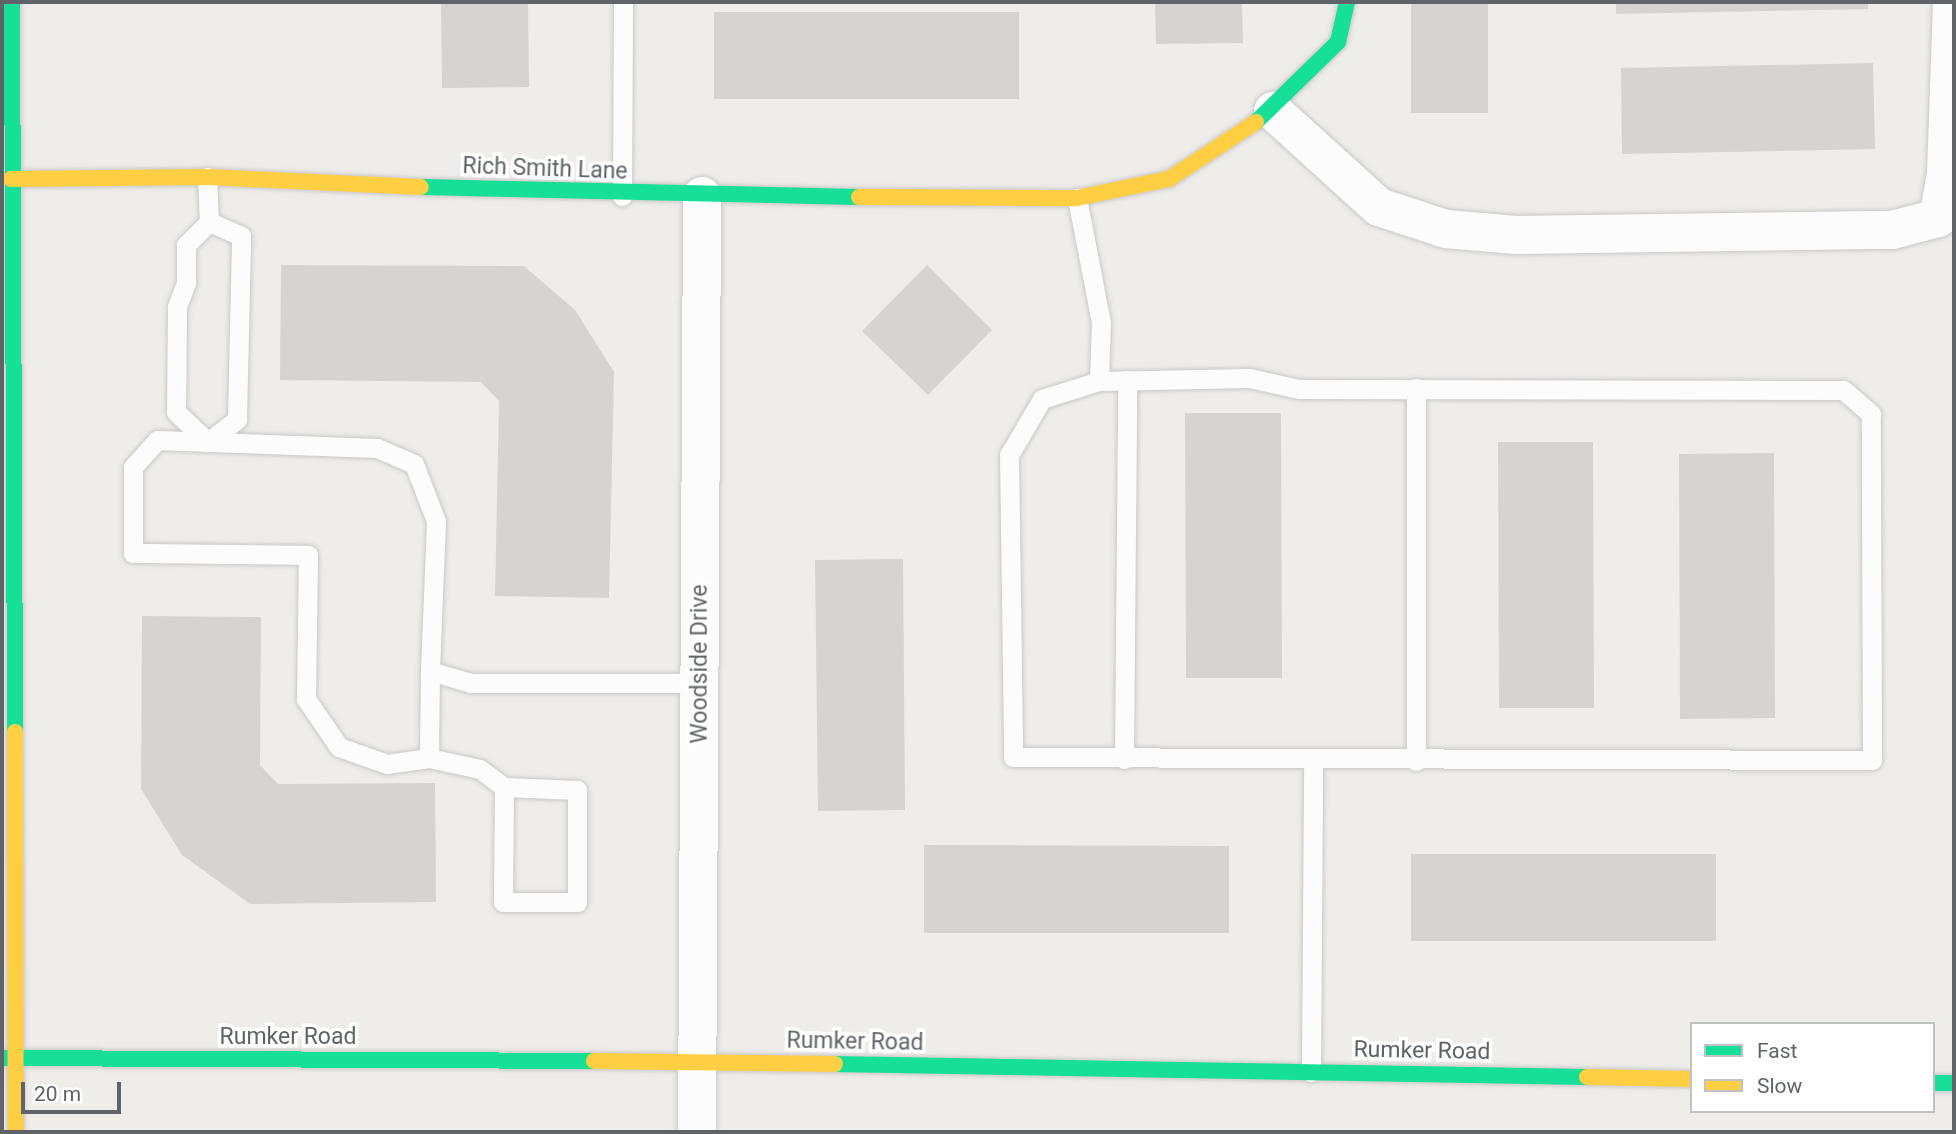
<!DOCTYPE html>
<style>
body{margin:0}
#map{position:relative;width:1956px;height:1134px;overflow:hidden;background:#efedea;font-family:Roboto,sans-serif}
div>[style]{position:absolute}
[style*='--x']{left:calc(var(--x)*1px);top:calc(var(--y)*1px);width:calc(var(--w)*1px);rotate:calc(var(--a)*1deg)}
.building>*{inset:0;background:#d6d4d3}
.roads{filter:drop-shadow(0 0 2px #cac9c9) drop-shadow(0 0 2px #cac9c9)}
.lane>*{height:19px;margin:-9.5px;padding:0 9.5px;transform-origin:9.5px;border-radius:9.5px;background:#fdfcfc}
.street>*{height:38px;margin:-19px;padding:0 19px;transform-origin:19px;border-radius:19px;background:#fdfcfc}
.fast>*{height:16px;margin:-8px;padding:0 8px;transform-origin:8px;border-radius:8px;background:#16e098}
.slow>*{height:16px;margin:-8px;padding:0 8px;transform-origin:8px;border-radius:8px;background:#ffcf43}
span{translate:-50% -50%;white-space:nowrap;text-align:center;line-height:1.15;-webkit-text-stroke:7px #fff;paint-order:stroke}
.street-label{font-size:23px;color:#606367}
.frame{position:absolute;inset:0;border:4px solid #606367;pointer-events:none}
.legend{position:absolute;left:1690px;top:1022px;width:245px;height:91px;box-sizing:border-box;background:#fff;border:2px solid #bfc1c2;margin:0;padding:9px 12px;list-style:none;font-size:21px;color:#606367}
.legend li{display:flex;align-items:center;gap:14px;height:35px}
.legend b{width:35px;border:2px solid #bfc1c2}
.scale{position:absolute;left:21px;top:1082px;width:100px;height:32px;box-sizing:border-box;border:4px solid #606367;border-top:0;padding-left:9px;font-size:21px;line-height:24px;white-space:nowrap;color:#606367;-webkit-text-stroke:5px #fff;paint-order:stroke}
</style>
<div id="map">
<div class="building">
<i style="clip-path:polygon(441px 2px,528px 2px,529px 87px,442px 88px)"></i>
<i style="clip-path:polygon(1155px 2px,1242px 2px,1243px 43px,1156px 44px)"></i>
<i style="clip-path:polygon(1411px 2px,1488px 2px,1488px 113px,1411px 113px)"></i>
<i style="clip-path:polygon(1616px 2px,1868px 2px,1868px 9px,1616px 14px)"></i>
<i style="clip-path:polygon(714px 12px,1019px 12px,1019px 99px,714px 99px)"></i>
<i style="clip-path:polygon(1873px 63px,1875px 149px,1622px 154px,1621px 68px)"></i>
<i style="clip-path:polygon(281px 265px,524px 266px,575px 310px,614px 372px,609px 598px,495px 596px,499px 401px,481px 382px,280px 380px)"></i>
<i style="clip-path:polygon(927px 265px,992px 330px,928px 395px,862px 331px)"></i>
<i style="clip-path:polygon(1185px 413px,1281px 413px,1282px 678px,1186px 678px)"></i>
<i style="clip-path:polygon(1498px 442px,1593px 442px,1594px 708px,1499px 708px)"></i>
<i style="clip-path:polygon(1774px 453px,1775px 718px,1680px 719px,1679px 454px)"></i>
<i style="clip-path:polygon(903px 559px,905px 810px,818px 811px,815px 560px)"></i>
<i style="clip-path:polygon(142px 616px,261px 617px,260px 765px,278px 784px,435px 783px,436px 902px,250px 904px,182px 855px,141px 789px)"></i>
<i style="clip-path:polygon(924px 845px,1229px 846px,1229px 933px,924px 933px)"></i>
<i style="clip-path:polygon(1411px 854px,1716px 854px,1716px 941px,1411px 941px)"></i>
</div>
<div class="roads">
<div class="lane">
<i style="--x:207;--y:177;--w:45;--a:87.5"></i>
<i style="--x:209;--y:222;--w:33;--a:135"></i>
<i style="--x:186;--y:245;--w:38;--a:90"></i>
<i style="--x:186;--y:283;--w:26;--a:111"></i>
<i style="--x:177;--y:307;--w:105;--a:90.5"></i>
<i style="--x:176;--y:412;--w:44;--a:43.2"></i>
<i style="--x:622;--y:196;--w:194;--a:-89.7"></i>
<i style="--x:1077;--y:198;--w:127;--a:79.1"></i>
<i style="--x:1101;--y:323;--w:58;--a:92"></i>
<i style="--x:1099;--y:381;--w:60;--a:162.5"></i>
<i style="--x:1042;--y:399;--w:65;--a:120.5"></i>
<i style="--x:1009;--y:455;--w:302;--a:89.2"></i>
<i style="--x:1013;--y:757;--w:859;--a:0.2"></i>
<i style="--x:1872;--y:760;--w:346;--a:-90.2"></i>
<i style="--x:1871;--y:414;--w:37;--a:-139"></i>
<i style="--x:1843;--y:390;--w:544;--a:-179.89"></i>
<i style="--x:1299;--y:389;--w:51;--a:-167.6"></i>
<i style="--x:1249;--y:378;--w:150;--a:178.9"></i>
<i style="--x:208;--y:442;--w:37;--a:-38"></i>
<i style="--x:237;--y:419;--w:183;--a:-88.7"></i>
<i style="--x:241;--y:236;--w:35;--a:-156"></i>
<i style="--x:430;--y:671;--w:87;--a:90.7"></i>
<i style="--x:429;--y:758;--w:52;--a:12.2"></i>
<i style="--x:480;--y:769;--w:30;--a:37"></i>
<i style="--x:504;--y:787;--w:115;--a:90.5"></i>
<i style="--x:503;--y:902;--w:74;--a:0"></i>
<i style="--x:577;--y:902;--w:112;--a:-90"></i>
<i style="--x:577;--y:790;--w:73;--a:-177.6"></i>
<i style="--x:429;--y:758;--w:42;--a:171.9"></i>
<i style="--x:387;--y:764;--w:51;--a:-160.5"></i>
<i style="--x:339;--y:747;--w:58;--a:-124.5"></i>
<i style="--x:306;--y:699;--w:144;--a:-89.2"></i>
<i style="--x:308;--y:555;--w:175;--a:-179.3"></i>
<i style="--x:133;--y:553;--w:86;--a:-90"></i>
<i style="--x:133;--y:467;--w:36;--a:-48"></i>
<i style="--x:157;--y:440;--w:220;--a:2.1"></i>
<i style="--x:377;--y:448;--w:40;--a:23.4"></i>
<i style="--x:414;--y:464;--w:61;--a:68.9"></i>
<i style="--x:436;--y:521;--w:150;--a:92.3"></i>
<i style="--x:430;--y:671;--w:43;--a:16.3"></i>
<i style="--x:471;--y:683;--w:228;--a:0"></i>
<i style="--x:1124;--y:759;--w:379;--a:-89.5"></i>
<i style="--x:1416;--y:761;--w:373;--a:-90"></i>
<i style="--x:1311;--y:1072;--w:312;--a:-89.6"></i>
</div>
<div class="street">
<i style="--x:1273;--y:111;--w:143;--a:42.2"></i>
<i style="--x:1379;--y:207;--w:71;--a:18.2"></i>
<i style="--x:1446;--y:229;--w:70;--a:4.9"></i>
<i style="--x:1516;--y:235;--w:376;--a:-0.8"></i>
<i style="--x:1892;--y:230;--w:48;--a:-14.6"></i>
<i style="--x:1938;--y:218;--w:45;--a:-79.7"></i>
<i style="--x:1946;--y:174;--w:172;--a:-88"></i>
<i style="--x:697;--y:1132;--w:936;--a:-89.69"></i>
</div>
<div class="fast">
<i style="--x:12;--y:2;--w:730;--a:89.76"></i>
<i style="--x:1256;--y:122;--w:115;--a:-44.3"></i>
<i style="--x:1338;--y:42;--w:41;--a:-77.3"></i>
<i style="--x:421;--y:187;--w:438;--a:1.3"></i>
<i style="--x:2;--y:1058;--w:592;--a:0.29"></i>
<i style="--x:835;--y:1064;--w:752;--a:0.99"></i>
<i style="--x:1933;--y:1083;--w:21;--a:0"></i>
</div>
<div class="slow">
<i style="--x:11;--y:179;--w:196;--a:-0.6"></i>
<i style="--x:207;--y:177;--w:214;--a:2.7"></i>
<i style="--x:859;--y:197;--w:218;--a:0.3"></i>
<i style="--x:1077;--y:198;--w:94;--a:-11.7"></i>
<i style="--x:1169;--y:179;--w:104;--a:-33.2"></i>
<i style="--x:15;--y:732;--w:400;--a:89.9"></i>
<i style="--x:594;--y:1061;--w:241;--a:0.7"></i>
<i style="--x:1587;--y:1077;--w:105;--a:1.1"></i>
</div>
</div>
<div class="street-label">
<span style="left:545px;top:169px;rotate:2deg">Rich Smith Lane</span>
<span style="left:700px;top:664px;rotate:-90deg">Woodside Drive</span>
<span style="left:288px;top:1037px">Rumker Road</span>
<span style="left:855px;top:1042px;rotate:1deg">Rumker Road</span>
<span style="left:1422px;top:1051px;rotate:1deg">Rumker Road</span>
</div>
<div class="frame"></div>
<ul class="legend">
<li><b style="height:9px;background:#16e098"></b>Fast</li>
<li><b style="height:9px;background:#ffcf43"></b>Slow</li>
</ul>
<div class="scale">20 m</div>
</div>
